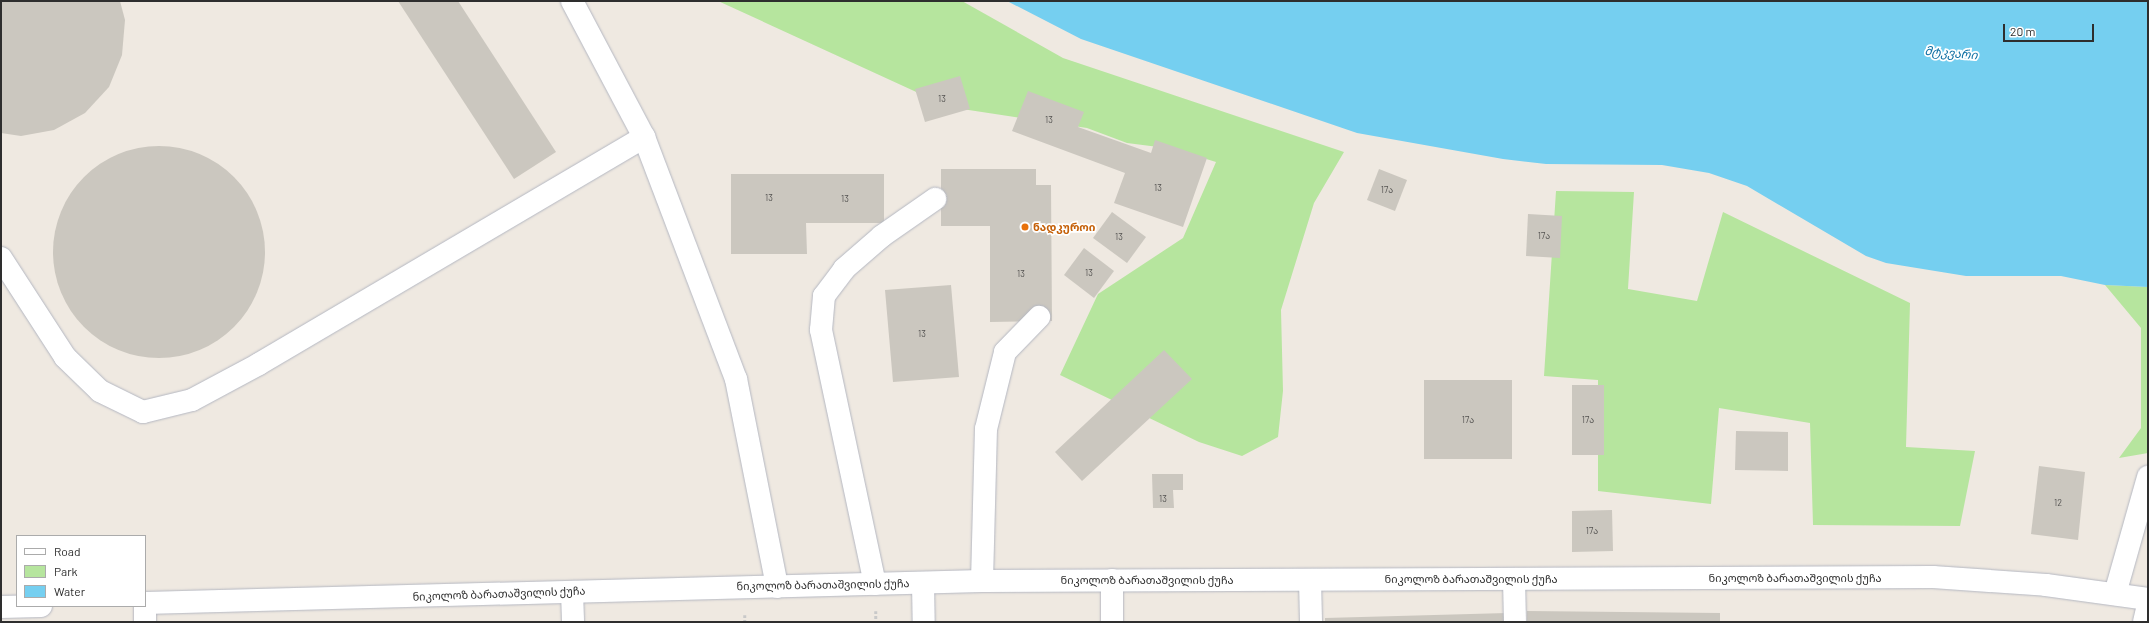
<!DOCTYPE html>
<meta charset="utf-8">
<style>
body{margin:0}
#map{position:relative;width:2149px;height:623px;overflow:hidden;background:#efe9e1;font-family:Barlow,"Noto Sans Georgian",sans-serif}
div>[style]{position:absolute}
[style*='--x']{left:calc(var(--x)*1px);top:calc(var(--y)*1px);width:calc(var(--w)*1px);rotate:calc(var(--a)*1deg)}
.green>*{inset:0;background:#b6e59e}
.water>*{inset:0;background:#75cff0}
.building>*{inset:0;background:#cbc7bf}
.round{border-radius:50%}
.path>*{height:2.5px;margin-top:-1.25px;transform-origin:0;background:repeating-linear-gradient(90deg,#c9c9c9 0 3px,transparent 0 5px)}
.roads{filter:drop-shadow(0 0 1px #b4b7c1) drop-shadow(0 0 1px #b4b7c1)}
.minor>*{height:22px;margin:-11px;padding:0 11px;transform-origin:11px;border-radius:11px;background:#fff}
.dots>*{width:11px;height:11px;translate:-50% -50%;box-sizing:border-box;border:2px solid #fff;border-radius:50%}
span{translate:-50% -50%;white-space:nowrap;text-align:center;line-height:1.15;-webkit-text-stroke:3.5px #fff;paint-order:stroke}
.number-label{font-size:9px;color:#555452}
.number-label span{-webkit-text-stroke-width:0}
.food-label{font-size:11px;color:#c56008;font-weight:700}
.left{translate:0 -50%;text-align:left}
.street-label{font-size:11px;color:#2e2e2e}
.water-label{font-size:12px;color:#0d6fa3;font-style:italic}
.frame{position:absolute;inset:0;border:2px solid #2e2e2e;pointer-events:none}
.legend{position:absolute;left:16px;top:535px;width:130px;height:72px;box-sizing:border-box;background:#fff;border:1px solid #ababab;margin:0;padding:5px 7px;list-style:none;font-size:12px;color:#2e2e2e}
.legend li{display:flex;align-items:center;gap:8px;height:20px}
.legend b{width:20px;border:1px solid #ababab}
.scale{position:absolute;left:2003px;top:24px;width:91px;height:18px;box-sizing:border-box;border:2px solid #2e2e2e;border-top:0;padding-left:5px;font-size:12px;line-height:14px;white-space:nowrap;color:#2e2e2e;-webkit-text-stroke:3px #fff;paint-order:stroke}
</style>
<div id="map">
<div class="green">
<i style="clip-path:polygon(718px 1px,962px 1px,1063px 58px,1344px 152px,1314px 203px,1281px 310px,1283px 391px,1278px 437px,1242px 456px,1199px 442px,1060px 375px,1098px 294px,1183px 238px,1216px 162px,1174px 149px,1127px 143px,1087px 128px,949px 107px)"></i>
<i style="clip-path:polygon(1556px 191px,1634px 192px,1628px 289px,1697px 301px,1723px 212px,1910px 303px,1906px 447px,1975px 451px,1960px 526px,1813px 525px,1810px 423px,1719px 408px,1711px 504px,1598px 491px,1598px 380px,1544px 376px)"></i>
<i style="clip-path:polygon(2105px 285px,2148px 287px,2148px 453px,2119px 458px,2141px 428px,2141px 328px)"></i>
<i style="clip-path:polygon(896px 621px,896px 622px,652px 622px)"></i>
</div>
<div class="water">
<i style="clip-path:polygon(1007px 1px,2148px 1px,2148px 287px,2105px 285px,2061px 276px,1966px 276px,1886px 263px,1866px 256px,1747px 186px,1709px 173px,1662px 165px,1546px 164px,1503px 159px,1357px 133px,1081px 39px)"></i>
</div>
<div class="building">
<i style="clip-path:polygon(1px 1px,120px 1px,125px 20px,122px 55px,109px 87px,85px 113px,54px 130px,21px 136px,1px 133px)"></i>
<i style="clip-path:polygon(398px 1px,458px 1px,556px 152px,514px 179px)"></i>
<i style="clip-path:polygon(960px 76px,970px 109px,925px 122px,915px 89px)"></i>
<i style="clip-path:polygon(1028px 91px,1084px 112px,1078px 127px,1151px 153px,1155px 140px,1207px 158px,1183px 227px,1114px 203px,1125px 173px,1012px 131px)"></i>
<i class="round" style="left:53px;top:146px;width:212px;height:212px"></i>
<i style="clip-path:polygon(941px 169px,1036px 169px,1036px 185px,1051px 185px,1052px 321px,990px 322px,990px 226px,941px 226px)"></i>
<i style="clip-path:polygon(1379px 169px,1407px 180px,1395px 211px,1367px 200px)"></i>
<i style="clip-path:polygon(731px 174px,884px 174px,884px 223px,806px 223px,807px 254px,731px 254px)"></i>
<i style="clip-path:polygon(1112px 212px,1146px 237px,1127px 263px,1093px 238px)"></i>
<i style="clip-path:polygon(1528px 214px,1562px 216px,1560px 258px,1526px 256px)"></i>
<i style="clip-path:polygon(1084px 248px,1114px 271px,1094px 298px,1064px 275px)"></i>
<i style="clip-path:polygon(951px 285px,959px 377px,893px 382px,885px 290px)"></i>
<i style="clip-path:polygon(1164px 350px,1192px 379px,1082px 481px,1055px 452px)"></i>
<i style="clip-path:polygon(1424px 380px,1512px 380px,1512px 459px,1424px 459px)"></i>
<i style="clip-path:polygon(1572px 385px,1604px 385px,1604px 455px,1572px 455px)"></i>
<i style="clip-path:polygon(1736px 431px,1788px 432px,1788px 471px,1735px 470px)"></i>
<i style="clip-path:polygon(2039px 466px,2085px 472px,2078px 540px,2031px 534px)"></i>
<i style="clip-path:polygon(1152px 474px,1183px 474px,1183px 490px,1173px 490px,1174px 508px,1153px 508px)"></i>
<i style="clip-path:polygon(1612px 510px,1613px 551px,1572px 552px,1572px 511px)"></i>
<i style="clip-path:polygon(1527px 611px,1720px 613px,1720px 622px,1527px 622px)"></i>
<i style="clip-path:polygon(1507px 613px,1508px 622px,1325px 622px,1325px 618px)"></i>
</div>
<div class="path">
<i style="--x:876;--y:611;--w:11;--a:90"></i>
<i style="--x:745;--y:615;--w:7;--a:90"></i>
</div>
<div class="roads">
<div class="minor">
<i style="--x:572;--y:1;--w:154;--a:62.1"></i>
<i style="--x:644;--y:137;--w:259;--a:69.2"></i>
<i style="--x:736;--y:379;--w:212;--a:78.8"></i>
<i style="--x:1;--y:258;--w:118;--a:57.1"></i>
<i style="--x:65;--y:357;--w:49;--a:44.2"></i>
<i style="--x:100;--y:391;--w:48;--a:26"></i>
<i style="--x:143;--y:412;--w:50;--a:-13.8"></i>
<i style="--x:192;--y:400;--w:76;--a:-28.2"></i>
<i style="--x:259;--y:364;--w:447;--a:-30.5"></i>
<i style="--x:1514;--y:579;--w:43;--a:88.7"></i>
<i style="--x:1112;--y:580;--w:42;--a:90"></i>
<i style="--x:1310;--y:580;--w:42;--a:88.6"></i>
<i style="--x:982;--y:581;--w:152;--a:-88.5"></i>
<i style="--x:986;--y:429;--w:79;--a:-76.1"></i>
<i style="--x:1005;--y:352;--w:49;--a:-45.8"></i>
<i style="--x:923;--y:583;--w:39;--a:89"></i>
<i style="--x:875;--y:584;--w:260;--a:-102"></i>
<i style="--x:821;--y:330;--w:34;--a:-85"></i>
<i style="--x:824;--y:296;--w:34;--a:-53"></i>
<i style="--x:844;--y:269;--w:50;--a:-41"></i>
<i style="--x:882;--y:236;--w:65;--a:-34.9"></i>
<i style="--x:572;--y:592;--w:30;--a:88"></i>
<i style="--x:2115;--y:594;--w:122;--a:-74.2"></i>
<i style="--x:145;--y:603;--w:837;--a:-1.51"></i>
<i style="--x:982;--y:581;--w:951;--a:-0.24"></i>
<i style="--x:1933;--y:577;--w:113;--a:4"></i>
<i style="--x:2046;--y:585;--w:103;--a:7.8"></i>
<i style="--x:1;--y:607;--w:40;--a:-1.4"></i>
<i style="--x:145;--y:622;--w:19;--a:-90"></i>
<i style="--x:2144;--y:622;--w:18;--a:-77"></i>
</div>
</div>
<div class="dots">
<i style="left:1025px;top:227px;background:#e8710a"></i>
</div>
<div class="number-label">
<span style="left:942px;top:99px">13</span>
<span style="left:1049px;top:120px">13</span>
<span style="left:1158px;top:188px">13</span>
<span style="left:1387px;top:190px">17ა</span>
<span style="left:769px;top:198px">13</span>
<span style="left:845px;top:199px">13</span>
<span style="left:1544px;top:236px">17ა</span>
<span style="left:1119px;top:237px">13</span>
<span style="left:1089px;top:273px">13</span>
<span style="left:1021px;top:274px">13</span>
<span style="left:922px;top:334px">13</span>
<span style="left:1468px;top:420px">17ა</span>
<span style="left:1588px;top:420px">17ა</span>
<span style="left:1163px;top:499px">13</span>
<span style="left:2058px;top:503px">12</span>
<span style="left:1592px;top:531px">17ა</span>
</div>
<div class="food-label">
<span class="left" style="left:1033px;top:227px">ნადკუროი</span>
</div>
<div class="street-label">
<span style="left:1795px;top:578px">ნიკოლოზ ბარათაშვილის ქუჩა</span>
<span style="left:1471px;top:579px">ნიკოლოზ ბარათაშვილის ქუჩა</span>
<span style="left:1147px;top:580px">ნიკოლოზ ბარათაშვილის ქუჩა</span>
<span style="left:823px;top:585px;rotate:-1deg">ნიკოლოზ ბარათაშვილის ქუჩა</span>
<span style="left:499px;top:594px;rotate:-2deg">ნიკოლოზ ბარათაშვილის ქუჩა</span>
</div>
<div class="water-label">
<span style="left:1951px;top:53px;rotate:5deg">მტკვარი</span>
</div>
<div class="frame"></div>
<ul class="legend">
<li><b style="height:5px;background:#fff"></b>Road</li>
<li><b style="height:11px;background:#b6e59e"></b>Park</li>
<li><b style="height:11px;background:#75cff0"></b>Water</li>
</ul>
<div class="scale">20 m</div>
</div>
